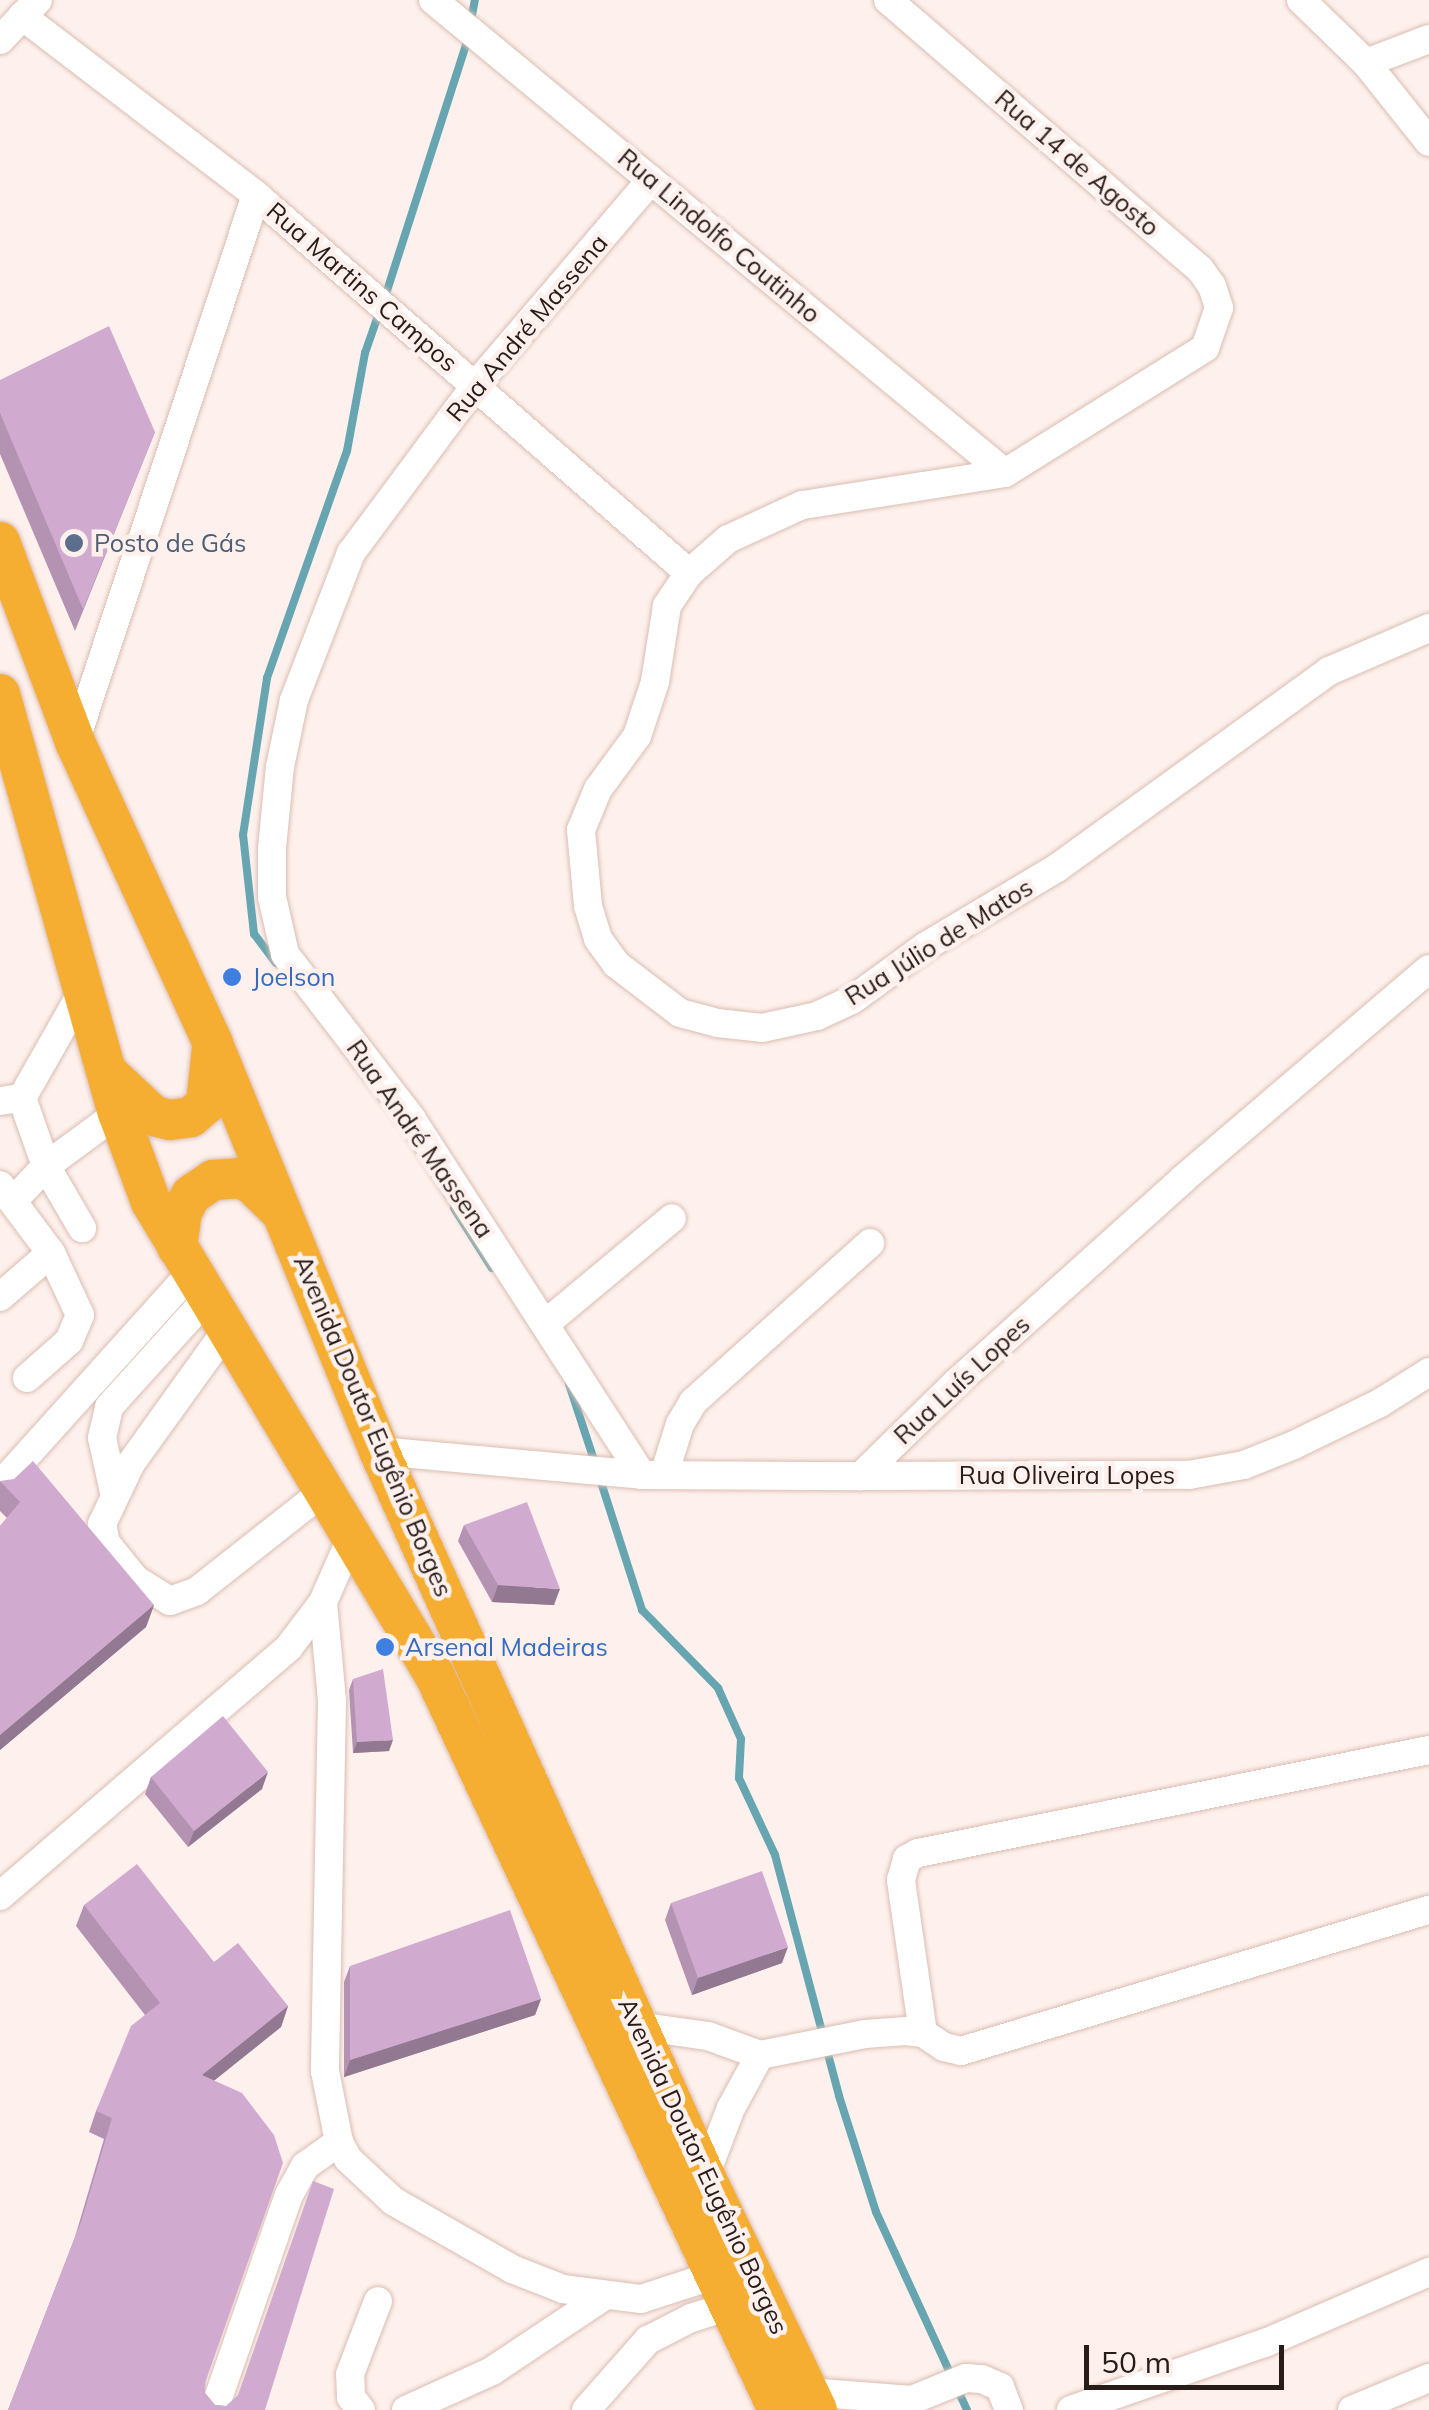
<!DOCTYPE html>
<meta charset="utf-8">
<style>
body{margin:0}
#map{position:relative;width:1429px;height:2410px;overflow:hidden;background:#fef1ed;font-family:Mulish,sans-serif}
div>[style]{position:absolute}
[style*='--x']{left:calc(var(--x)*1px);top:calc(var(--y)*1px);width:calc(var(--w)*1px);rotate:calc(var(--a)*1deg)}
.stream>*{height:8px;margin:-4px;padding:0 4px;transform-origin:4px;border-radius:4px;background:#67a6b1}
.roads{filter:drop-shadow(0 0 2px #dabdb2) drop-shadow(0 0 2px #dabdb2)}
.minor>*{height:28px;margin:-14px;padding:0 14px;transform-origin:14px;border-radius:14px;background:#fff}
.highway>*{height:40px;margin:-20px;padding:0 20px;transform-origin:20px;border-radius:20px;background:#f6ae32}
.wall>*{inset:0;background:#b493b2}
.shaded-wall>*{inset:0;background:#927891}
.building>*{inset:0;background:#d1abcf}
.dots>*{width:28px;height:28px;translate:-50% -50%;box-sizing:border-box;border:5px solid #fef1ed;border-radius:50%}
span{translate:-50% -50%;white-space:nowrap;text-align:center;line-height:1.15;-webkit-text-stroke:9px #fef1ed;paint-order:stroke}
.street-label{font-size:25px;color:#271c18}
.service-label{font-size:25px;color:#4e5e75}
.left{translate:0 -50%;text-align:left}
.shop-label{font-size:25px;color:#366cbe}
.scale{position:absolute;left:1084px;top:2345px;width:200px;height:45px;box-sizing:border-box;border:5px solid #271c18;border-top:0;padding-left:12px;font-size:30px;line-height:35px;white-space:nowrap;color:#271c18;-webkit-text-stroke:8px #fef1ed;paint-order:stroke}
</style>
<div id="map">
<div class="stream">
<i style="--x:471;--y:20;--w:20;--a:-79"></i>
<i style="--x:385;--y:297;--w:271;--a:-72.2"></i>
<i style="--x:276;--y:963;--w:36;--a:-127"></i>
<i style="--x:254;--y:934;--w:100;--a:-96.3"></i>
<i style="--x:243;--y:835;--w:159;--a:-81.3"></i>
<i style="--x:267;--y:678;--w:241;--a:-70.6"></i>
<i style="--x:347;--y:451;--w:100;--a:-79.6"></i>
<i style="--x:365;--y:353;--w:46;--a:-70.8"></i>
<i style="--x:454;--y:1208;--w:71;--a:57.7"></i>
<i style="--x:569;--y:1384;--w:86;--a:71.8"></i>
<i style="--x:600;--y:1479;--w:138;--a:72.2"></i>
<i style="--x:642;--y:1610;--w:109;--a:45.7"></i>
<i style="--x:718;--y:1688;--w:56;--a:65.7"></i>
<i style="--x:741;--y:1739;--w:39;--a:93"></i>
<i style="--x:739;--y:1778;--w:85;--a:64.9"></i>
<i style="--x:775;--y:1855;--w:249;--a:75.1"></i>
<i style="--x:839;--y:2096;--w:122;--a:72.3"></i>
<i style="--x:876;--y:2212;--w:218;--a:65.3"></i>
</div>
<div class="roads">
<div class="minor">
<i style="--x:433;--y:0;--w:742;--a:39.59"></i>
<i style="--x:888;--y:0;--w:412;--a:40.8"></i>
<i style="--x:1200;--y:269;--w:21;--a:55"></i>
<i style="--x:1212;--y:286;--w:23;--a:72"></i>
<i style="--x:1219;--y:308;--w:42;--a:109.3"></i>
<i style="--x:1205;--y:348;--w:236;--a:148"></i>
<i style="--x:1005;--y:473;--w:206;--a:171"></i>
<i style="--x:802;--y:505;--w:81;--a:155.3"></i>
<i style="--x:728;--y:539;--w:52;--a:138.9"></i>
<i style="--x:689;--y:573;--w:40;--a:124"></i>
<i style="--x:667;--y:606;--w:77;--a:99"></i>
<i style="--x:655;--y:682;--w:57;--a:108.4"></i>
<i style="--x:637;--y:736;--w:66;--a:126.3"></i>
<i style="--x:598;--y:789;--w:44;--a:112.5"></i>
<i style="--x:581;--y:830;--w:76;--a:84.7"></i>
<i style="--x:588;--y:906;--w:34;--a:73"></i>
<i style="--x:598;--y:939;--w:31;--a:54"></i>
<i style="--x:616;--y:964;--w:81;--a:37.4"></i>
<i style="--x:680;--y:1013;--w:38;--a:15"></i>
<i style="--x:717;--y:1023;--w:45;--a:6.3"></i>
<i style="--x:762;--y:1028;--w:56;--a:-12.3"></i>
<i style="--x:817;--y:1016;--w:38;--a:-25"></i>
<i style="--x:852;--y:1000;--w:92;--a:-36.1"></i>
<i style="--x:926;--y:946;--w:152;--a:-30.8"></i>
<i style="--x:1057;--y:868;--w:336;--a:-35.9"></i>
<i style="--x:1329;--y:671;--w:109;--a:-23.3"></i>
<i style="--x:1301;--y:0;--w:91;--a:44.1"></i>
<i style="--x:1366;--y:63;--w:101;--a:51.4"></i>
<i style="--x:22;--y:16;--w:295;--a:37.4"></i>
<i style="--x:256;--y:195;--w:575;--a:41.12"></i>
<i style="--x:0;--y:40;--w:55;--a:-46.5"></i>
<i style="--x:1366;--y:63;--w:67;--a:-20.9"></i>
<i style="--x:75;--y:742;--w:576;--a:-71.69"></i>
<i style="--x:22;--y:1098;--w:125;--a:-60.4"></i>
<i style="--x:0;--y:1101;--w:22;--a:-8"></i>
<i style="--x:22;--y:1098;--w:72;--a:70.6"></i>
<i style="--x:46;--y:1166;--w:72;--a:59.9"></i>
<i style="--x:0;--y:1185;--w:85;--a:53.1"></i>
<i style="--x:51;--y:1253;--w:68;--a:64.9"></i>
<i style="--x:80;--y:1315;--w:28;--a:113"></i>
<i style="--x:69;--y:1341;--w:56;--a:138.6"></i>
<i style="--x:13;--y:1201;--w:48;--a:-46.7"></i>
<i style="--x:46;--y:1166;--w:89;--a:-36.4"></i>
<i style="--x:0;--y:1297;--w:67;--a:-40.8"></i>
<i style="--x:545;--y:1324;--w:165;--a:-39.8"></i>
<i style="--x:226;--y:1331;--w:163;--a:125.7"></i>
<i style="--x:131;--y:1463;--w:68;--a:115.4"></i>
<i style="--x:102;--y:1524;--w:19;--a:78"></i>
<i style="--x:106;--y:1543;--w:46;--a:51.1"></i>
<i style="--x:135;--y:1579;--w:41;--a:32.2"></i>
<i style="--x:170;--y:1601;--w:29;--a:-20"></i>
<i style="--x:197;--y:1591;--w:162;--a:-38.2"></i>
<i style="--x:379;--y:1451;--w:264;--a:5.2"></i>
<i style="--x:642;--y:1475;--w:219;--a:0.3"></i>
<i style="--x:861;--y:1476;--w:133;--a:-44.4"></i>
<i style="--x:956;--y:1383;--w:305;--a:-41.9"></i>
<i style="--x:1183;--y:1179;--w:323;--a:-40.5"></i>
<i style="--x:642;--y:1475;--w:424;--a:-122.9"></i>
<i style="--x:412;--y:1119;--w:208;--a:-127.6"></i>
<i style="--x:285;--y:954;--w:58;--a:-102.8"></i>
<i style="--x:272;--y:897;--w:49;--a:-90"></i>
<i style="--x:272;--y:848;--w:81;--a:-84.4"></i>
<i style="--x:280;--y:767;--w:68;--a:-78.2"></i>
<i style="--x:294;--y:700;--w:158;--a:-68.8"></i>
<i style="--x:351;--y:553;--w:208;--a:-53.4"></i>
<i style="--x:475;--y:386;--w:271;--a:-49.5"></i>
<i style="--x:664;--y:1475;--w:53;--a:-72.6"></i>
<i style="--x:680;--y:1424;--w:26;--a:-59"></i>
<i style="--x:693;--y:1402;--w:238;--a:-41.9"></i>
<i style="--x:861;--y:1476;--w:328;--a:-0.2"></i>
<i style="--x:1189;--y:1475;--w:56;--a:-10.3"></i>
<i style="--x:1244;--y:1465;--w:54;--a:-21.8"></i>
<i style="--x:1294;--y:1445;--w:96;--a:-26"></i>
<i style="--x:1380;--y:1403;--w:58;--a:-32.3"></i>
<i style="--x:0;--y:1485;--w:285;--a:-48"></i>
<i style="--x:114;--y:1492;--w:55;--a:-102.5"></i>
<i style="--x:102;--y:1438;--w:32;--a:-77"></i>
<i style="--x:109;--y:1407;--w:147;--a:-48"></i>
<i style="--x:323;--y:1602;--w:99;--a:84.8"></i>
<i style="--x:332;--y:1701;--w:370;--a:91.1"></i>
<i style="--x:325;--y:2071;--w:72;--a:78.8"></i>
<i style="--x:339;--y:2142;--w:19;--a:62"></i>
<i style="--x:348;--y:2159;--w:62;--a:43"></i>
<i style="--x:393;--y:2201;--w:137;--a:29.7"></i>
<i style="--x:512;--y:2269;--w:55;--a:21.4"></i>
<i style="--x:563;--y:2289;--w:79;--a:7.3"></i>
<i style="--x:641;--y:2299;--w:78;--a:-18"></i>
<i style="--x:0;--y:1896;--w:381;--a:-40.7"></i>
<i style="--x:289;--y:1647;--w:56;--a:-52.9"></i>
<i style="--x:323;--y:1602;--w:72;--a:-66.3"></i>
<i style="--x:637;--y:2026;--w:72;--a:8"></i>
<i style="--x:708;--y:2036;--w:55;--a:20.1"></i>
<i style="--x:760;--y:2055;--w:107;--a:-11.3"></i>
<i style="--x:865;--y:2034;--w:41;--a:-4.2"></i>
<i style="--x:906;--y:2031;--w:17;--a:7"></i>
<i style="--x:923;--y:2033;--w:25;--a:34"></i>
<i style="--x:944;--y:2047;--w:17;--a:13"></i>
<i style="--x:961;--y:2051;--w:489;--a:-16.8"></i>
<i style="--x:923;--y:2033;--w:155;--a:-98.2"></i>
<i style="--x:901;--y:1880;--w:22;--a:-74"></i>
<i style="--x:907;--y:1859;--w:13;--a:-29"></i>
<i style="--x:918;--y:1853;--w:521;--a:-11.4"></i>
<i style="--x:705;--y:2176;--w:73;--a:-69.1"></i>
<i style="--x:731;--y:2108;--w:60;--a:-61.3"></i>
<i style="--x:808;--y:2392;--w:104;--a:4.4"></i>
<i style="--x:912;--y:2400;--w:58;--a:-22.2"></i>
<i style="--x:966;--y:2378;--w:16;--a:4"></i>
<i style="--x:982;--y:2379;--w:20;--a:24"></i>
<i style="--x:1000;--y:2387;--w:25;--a:69"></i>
<i style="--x:214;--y:2410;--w:228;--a:-70.8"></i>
<i style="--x:289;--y:2195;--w:33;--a:-61"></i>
<i style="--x:305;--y:2166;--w:42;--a:-35.2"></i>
<i style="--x:361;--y:2410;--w:16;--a:-128"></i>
<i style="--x:351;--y:2397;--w:23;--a:-92"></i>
<i style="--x:350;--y:2374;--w:78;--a:-69"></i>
<i style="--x:406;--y:2410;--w:94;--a:-24.4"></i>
<i style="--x:492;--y:2371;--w:133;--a:-33.7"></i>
<i style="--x:586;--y:2410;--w:94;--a:-48.5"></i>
<i style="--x:648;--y:2340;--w:48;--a:-27.1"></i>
<i style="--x:691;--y:2318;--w:41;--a:-17.1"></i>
<i style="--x:1071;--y:2410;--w:205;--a:-19.1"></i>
<i style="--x:1265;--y:2343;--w:179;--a:-23.4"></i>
<i style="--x:1352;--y:2410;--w:83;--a:-22.6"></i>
</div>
<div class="highway">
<i style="--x:0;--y:542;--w:214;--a:69.4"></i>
<i style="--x:75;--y:742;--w:332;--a:65.4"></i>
<i style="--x:213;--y:1044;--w:440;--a:67.8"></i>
<i style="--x:379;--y:1451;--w:795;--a:65.79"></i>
<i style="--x:705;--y:2176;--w:259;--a:64.4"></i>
<i style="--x:0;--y:694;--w:435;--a:74.3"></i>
<i style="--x:118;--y:1113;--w:95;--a:69.7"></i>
<i style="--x:151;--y:1202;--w:553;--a:59.07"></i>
<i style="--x:435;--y:1676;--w:810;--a:64.95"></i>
<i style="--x:108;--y:1073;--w:63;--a:43.1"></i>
<i style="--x:154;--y:1116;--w:16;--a:14"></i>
<i style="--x:170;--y:1120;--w:21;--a:-8"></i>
<i style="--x:191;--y:1117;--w:20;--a:-41"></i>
<i style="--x:206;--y:1104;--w:56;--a:-83.9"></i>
<i style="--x:177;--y:1247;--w:35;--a:-82"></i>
<i style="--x:182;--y:1212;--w:19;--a:-62"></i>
<i style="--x:191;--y:1195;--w:27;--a:-34"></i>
<i style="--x:213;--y:1180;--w:26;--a:-4"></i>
<i style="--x:239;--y:1178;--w:13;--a:23"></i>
<i style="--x:251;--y:1183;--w:40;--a:44"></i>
</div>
</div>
<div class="wall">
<i style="clip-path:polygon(0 380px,155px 432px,75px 631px,0 454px)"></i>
<i style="clip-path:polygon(0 1481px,154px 1605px,146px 1627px,0 1750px,0 1526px,7px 1518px,0 1511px)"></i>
<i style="clip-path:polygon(464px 1525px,554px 1605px,492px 1602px,458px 1541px)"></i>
<i style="clip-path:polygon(353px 1679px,389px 1751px,353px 1753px,349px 1690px)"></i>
<i style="clip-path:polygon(151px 1777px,262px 1789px,188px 1847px,145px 1794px)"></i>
<i style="clip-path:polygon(671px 1903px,782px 1963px,692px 1995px,665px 1920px)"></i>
<i style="clip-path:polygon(84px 1905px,214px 1962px,288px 2006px,281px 2027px,214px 2080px,205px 2393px,215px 2405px,265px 2410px,8px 2410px,75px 2237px,104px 2139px,89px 2132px,96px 2111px,145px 2015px,76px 1926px)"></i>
<i style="clip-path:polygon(350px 1966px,541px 1999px,535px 2015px,344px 2077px,344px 1982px)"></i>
</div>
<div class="shaded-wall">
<i style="clip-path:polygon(498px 1585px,560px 1589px,554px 1605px,492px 1602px)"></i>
<i style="clip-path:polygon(154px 1605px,146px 1627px,0 1750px,0 1735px)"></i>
<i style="clip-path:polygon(393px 1740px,389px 1751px,353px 1753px,357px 1742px)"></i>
<i style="clip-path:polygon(268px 1772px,262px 1789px,188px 1847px,194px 1831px)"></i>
<i style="clip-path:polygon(788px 1947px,782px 1963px,692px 1995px,698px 1978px)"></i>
<i style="clip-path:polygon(541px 1999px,535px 2015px,344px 2077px,350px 2060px)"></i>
<i style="clip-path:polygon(288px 2006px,281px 2027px,195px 2096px,202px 2075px)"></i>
</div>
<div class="building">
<i style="clip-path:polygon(109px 326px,155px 432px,83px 609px,0 413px,0 380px)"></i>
<i style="clip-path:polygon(33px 1461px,154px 1605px,0 1735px,0 1526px,20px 1502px,0 1481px,14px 1479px)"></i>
<i style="clip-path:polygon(527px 1502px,560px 1589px,498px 1585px,464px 1525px)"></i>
<i style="clip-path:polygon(383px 1669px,393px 1740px,357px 1742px,353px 1679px)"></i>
<i style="clip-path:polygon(223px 1716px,268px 1772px,194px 1831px,151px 1777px)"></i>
<i style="clip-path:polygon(137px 1864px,214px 1962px,238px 1943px,288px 2006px,202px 2075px,242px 2093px,274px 2135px,283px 2163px,205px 2383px,205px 2393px,215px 2405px,226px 2406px,238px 2395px,313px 2181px,334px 2189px,265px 2410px,8px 2410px,81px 2222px,112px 2118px,96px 2111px,131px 2026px,160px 2003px,84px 1905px)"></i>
<i style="clip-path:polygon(762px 1871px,788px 1947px,698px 1978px,671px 1903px)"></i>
<i style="clip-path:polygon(510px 1910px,541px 1999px,350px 2060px,350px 1966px)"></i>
</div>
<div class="dots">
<i style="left:74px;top:543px;background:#5c6f8a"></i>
<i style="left:232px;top:977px;background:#3f7fe0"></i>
<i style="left:385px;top:1647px;background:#3f7fe0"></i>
</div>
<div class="street-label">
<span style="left:1077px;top:163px;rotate:41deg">Rua 14 de Agosto</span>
<span style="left:719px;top:236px;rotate:40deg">Rua Lindolfo Coutinho</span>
<span style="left:362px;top:287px;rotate:41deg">Rua Martins Campos</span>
<span style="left:527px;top:328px;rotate:-50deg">Rua André Massena</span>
<span style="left:939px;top:942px;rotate:-32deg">Rua Júlio de Matos</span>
<span style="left:420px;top:1139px;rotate:55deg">Rua André Massena</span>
<span style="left:962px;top:1380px;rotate:-43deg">Rua Luís Lopes</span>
<span style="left:373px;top:1426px;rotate:67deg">Avenida Doutor Eugênio Borges</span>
<span style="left:1067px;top:1475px">Rua Oliveira Lopes</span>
<span style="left:703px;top:2166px;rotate:65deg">Avenida Doutor Eugênio Borges</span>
</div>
<div class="service-label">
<span class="left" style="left:94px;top:543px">Posto de Gás</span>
</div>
<div class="shop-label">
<span class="left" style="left:252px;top:977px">Joelson</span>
<span class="left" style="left:405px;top:1647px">Arsenal Madeiras</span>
</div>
<div class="scale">50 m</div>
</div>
